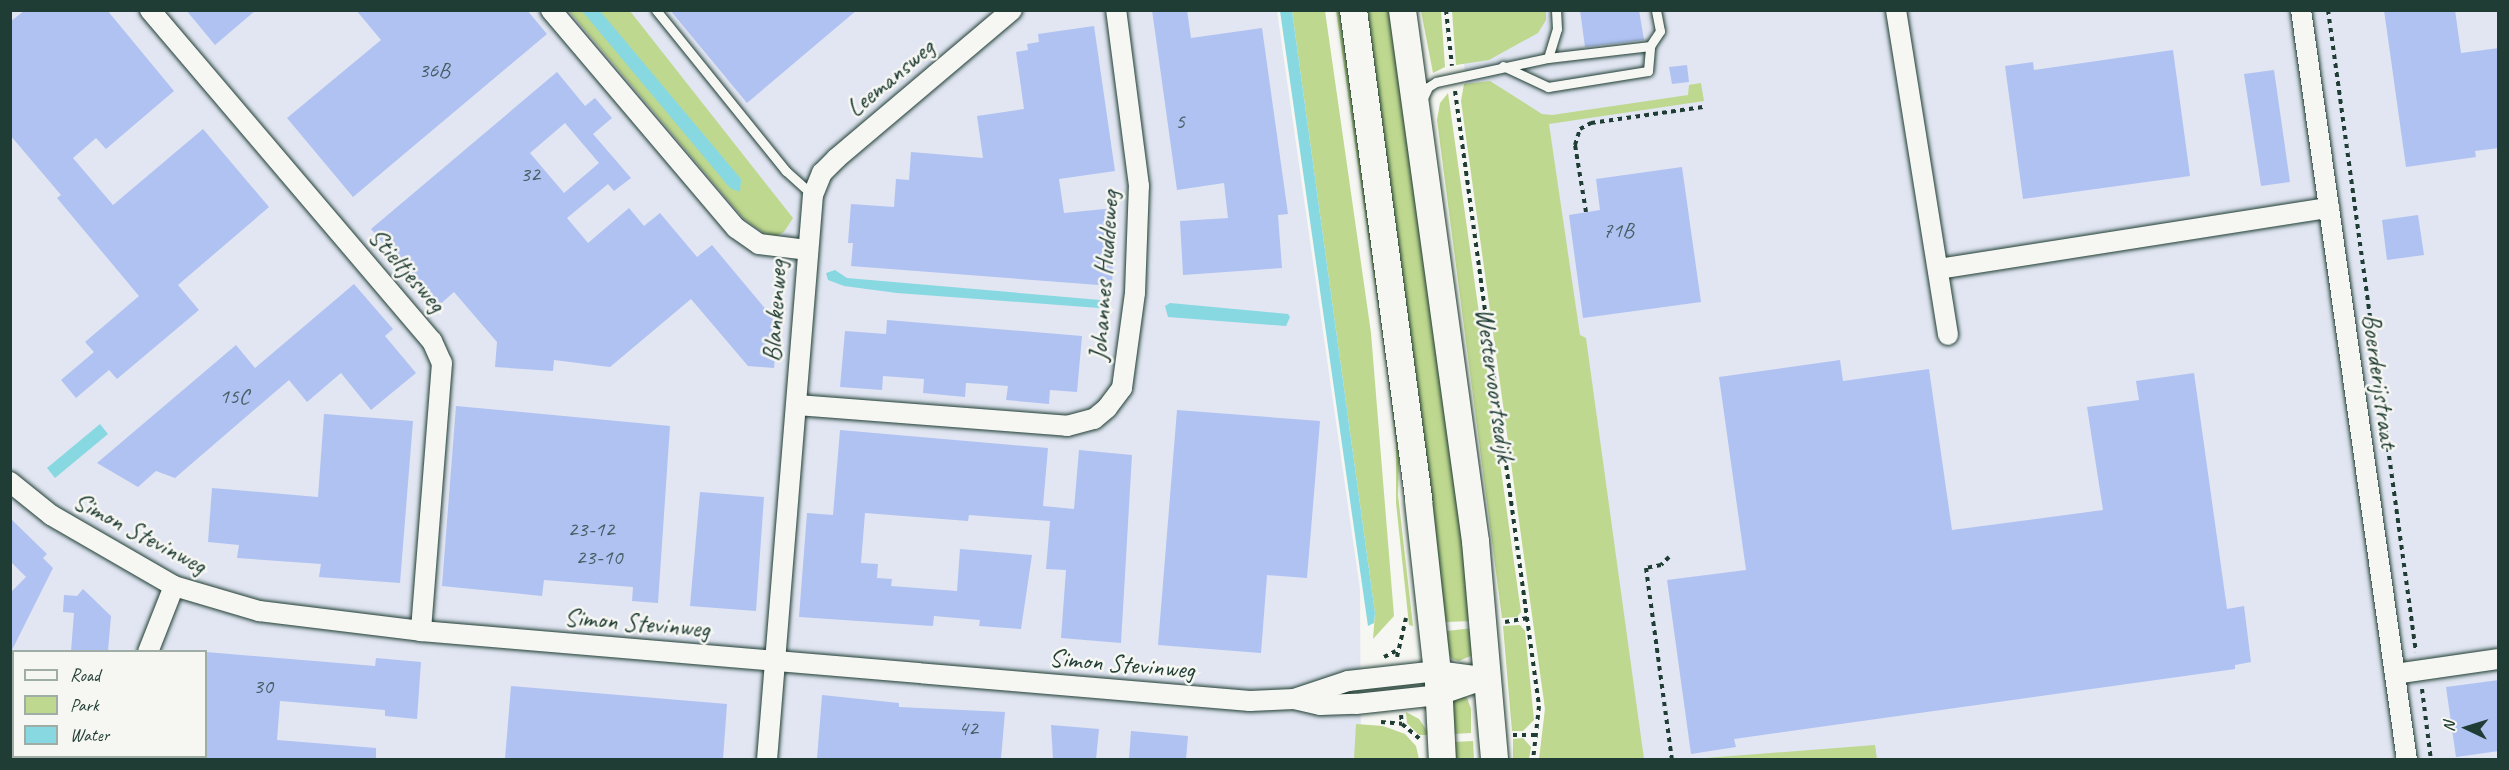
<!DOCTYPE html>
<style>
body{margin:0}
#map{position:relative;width:2509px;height:770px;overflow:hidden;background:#f6f6f2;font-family:Caveat,sans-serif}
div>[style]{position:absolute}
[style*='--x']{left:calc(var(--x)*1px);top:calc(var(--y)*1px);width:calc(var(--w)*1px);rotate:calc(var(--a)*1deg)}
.built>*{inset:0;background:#e1e6f2}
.green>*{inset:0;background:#bfd88f}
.water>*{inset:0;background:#87d8e1}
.building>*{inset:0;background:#b0c2f1}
.path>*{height:4px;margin-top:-2px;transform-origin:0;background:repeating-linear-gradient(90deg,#1f3d34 0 4.5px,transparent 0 9px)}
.roads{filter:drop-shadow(0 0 2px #1f3d34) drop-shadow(0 0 2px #1f3d34)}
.service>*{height:9px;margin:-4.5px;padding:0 4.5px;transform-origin:4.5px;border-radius:4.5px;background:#f6f6f2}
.minor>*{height:20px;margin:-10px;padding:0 10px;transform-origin:10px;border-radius:10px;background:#f6f6f2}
.secondary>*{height:27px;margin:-13.5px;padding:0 13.5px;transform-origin:13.5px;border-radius:13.5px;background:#f6f6f2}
span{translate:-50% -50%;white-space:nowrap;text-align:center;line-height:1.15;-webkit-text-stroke:5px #f6f6f2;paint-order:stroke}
.number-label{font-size:22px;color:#435e63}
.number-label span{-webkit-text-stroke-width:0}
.street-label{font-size:26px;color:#1f3d34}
.frame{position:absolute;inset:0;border:12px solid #1f3d34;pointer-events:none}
.legend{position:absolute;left:12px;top:650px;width:195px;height:108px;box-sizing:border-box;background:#f6f6f2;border:2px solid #a0aca6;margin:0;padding:8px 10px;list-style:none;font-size:18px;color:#1f3d34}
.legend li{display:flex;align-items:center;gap:12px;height:30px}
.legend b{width:30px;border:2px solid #a0aca6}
.north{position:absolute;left:2437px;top:698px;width:60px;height:60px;-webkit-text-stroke:4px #f6f6f2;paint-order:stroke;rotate:274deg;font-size:16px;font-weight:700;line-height:24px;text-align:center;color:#1f3d34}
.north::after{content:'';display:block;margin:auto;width:21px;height:27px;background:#1f3d34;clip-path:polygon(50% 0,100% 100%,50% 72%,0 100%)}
</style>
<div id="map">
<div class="built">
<i style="clip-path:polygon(evenodd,10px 11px,1277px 11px,1360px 589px,1361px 759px,11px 759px,10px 11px,14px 652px,206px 652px,206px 756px,14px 756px,14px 652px)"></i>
<i style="clip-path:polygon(1457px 11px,2498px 11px,2498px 759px,1541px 759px,1545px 709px,1536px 616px)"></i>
</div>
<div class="green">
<i style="clip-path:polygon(569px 11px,630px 11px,793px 218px,784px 232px,777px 236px,764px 233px,744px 219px)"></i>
<i style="clip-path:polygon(1292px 11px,1325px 11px,1371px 333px,1394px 616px,1373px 639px,1375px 613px)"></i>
<i style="clip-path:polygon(1336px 11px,1340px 11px,1400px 431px,1398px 495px,1413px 626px,1409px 625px,1396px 503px,1396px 444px,1388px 375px)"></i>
<i style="clip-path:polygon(1363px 11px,1391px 11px,1473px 621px,1445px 622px,1419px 397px)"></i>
<i style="clip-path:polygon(1421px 11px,1441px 11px,1445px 67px,1433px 73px)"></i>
<i style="clip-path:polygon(1452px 11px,1546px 11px,1546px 20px,1538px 33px,1489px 60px,1456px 65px)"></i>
<i style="clip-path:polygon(1490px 81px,1542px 114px,1552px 115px,1688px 95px,1689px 85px,1701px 83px,1704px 101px,1549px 124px,1580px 335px,1586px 338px,1644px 759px,1539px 759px,1545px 709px,1461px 101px,1464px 84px)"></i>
<i style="clip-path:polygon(1448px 93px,1521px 612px,1517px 617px,1502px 618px,1437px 120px,1440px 103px)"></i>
<i style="clip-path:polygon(1520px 625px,1525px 631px,1534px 720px,1523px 731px,1512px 731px,1503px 626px)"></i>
<i style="clip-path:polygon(1473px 628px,1473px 655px,1459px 661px,1452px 659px,1448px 654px,1447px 631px)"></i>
<i style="clip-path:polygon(1461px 696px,1467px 698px,1471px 709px,1471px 733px,1453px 734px,1452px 701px)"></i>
<i style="clip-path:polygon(1406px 712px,1419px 719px,1430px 735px,1419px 735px,1407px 723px)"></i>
<i style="clip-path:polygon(1356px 724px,1383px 726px,1405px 734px,1416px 746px,1419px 759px,1354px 759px)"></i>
<i style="clip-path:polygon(1523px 738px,1531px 747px,1529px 759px,1513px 759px,1513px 739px)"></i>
<i style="clip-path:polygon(1473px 741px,1474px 759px,1455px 759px,1454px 742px)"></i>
<i style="clip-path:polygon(1875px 745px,1877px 759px,1692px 759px)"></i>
</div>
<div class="water">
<i style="clip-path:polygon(582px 11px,600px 11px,741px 179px,740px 192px,730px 188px)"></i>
<i style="clip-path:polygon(1280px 11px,1292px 11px,1375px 613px,1374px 623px,1368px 626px)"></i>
<i style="clip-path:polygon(835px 270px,847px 278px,1100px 300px,1099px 308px,897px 293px,844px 286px,828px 280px,826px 273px)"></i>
<i style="clip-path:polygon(1170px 303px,1288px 314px,1290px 317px,1286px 326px,1168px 317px,1165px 306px)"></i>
<i style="clip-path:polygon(100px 424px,108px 434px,55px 478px,47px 468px)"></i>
</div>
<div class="building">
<i style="clip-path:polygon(25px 10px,107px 10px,174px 91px,106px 149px,96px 138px,73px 158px,113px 205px,203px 129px,269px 207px,178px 285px,199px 310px,117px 379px,109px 370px,76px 398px,61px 380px,94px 352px,85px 342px,139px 296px,57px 198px,61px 195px,10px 135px,10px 22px)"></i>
<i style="clip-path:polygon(186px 10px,256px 10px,215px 45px)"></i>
<i style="clip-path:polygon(356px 10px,527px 10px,547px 34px,353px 197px,287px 118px,381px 40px)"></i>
<i style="clip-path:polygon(670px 10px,857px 10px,747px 103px)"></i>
<i style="clip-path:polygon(1152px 10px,1187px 10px,1191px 38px,1262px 28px,1288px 214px,1278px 215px,1282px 268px,1183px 275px,1180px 221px,1228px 218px,1224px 183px,1177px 190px)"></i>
<i style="clip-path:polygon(1580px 10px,1639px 10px,1644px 40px,1585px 47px)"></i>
<i style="clip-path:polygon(2384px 10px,2455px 10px,2461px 53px,2499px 48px,2499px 148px,2475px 151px,2476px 157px,2406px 167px)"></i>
<i style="clip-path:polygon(1094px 26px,1115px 171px,1059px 179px,1064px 213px,1115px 208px,1112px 286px,851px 266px,853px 243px,848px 243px,851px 204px,894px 207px,896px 179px,909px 180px,911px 152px,983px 158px,977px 116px,1024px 109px,1016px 52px,1028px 50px,1027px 44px,1039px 42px,1038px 34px)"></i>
<i style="clip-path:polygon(2173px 50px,2190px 176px,2023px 199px,2005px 66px,2033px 62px,2034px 70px)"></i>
<i style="clip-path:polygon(1687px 65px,1689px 82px,1672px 84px,1669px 67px)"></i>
<i style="clip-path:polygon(2274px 70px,2290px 182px,2261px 186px,2244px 74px)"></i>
<i style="clip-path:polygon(evenodd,557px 72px,585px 106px,595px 98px,612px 118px,593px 134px,631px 178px,614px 191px,608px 184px,567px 218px,588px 243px,629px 208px,644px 226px,660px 213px,697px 257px,712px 245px,778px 324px,774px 368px,748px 366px,691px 299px,610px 367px,554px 360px,553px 371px,495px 367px,497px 342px,454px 292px,437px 307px,371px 229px,557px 72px,565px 123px,599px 163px,564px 193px,530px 153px,565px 123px)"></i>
<i style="clip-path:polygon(1682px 167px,1701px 302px,1583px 318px,1569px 215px,1600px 210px,1596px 179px)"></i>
<i style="clip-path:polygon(2418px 215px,2424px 255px,2387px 260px,2382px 220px)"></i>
<i style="clip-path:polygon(354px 284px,393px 329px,385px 336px,416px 373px,371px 410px,341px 373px,307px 402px,289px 380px,175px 478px,156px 471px,138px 487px,97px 463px,236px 345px,255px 368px)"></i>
<i style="clip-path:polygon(887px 320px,1082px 336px,1077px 392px,1050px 390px,1049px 404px,1006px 400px,1008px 386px,983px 384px,966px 383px,965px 397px,923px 393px,924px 379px,883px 376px,882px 390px,840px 387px,845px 331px,886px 334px)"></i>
<i style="clip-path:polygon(1840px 360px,1843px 381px,1929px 369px,1952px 530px,2103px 510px,2087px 407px,2139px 400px,2136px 381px,2194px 373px,2227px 609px,2244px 606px,2251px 662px,2235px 665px,2235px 669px,1734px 739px,1736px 747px,1691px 754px,1667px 580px,1746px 570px,1719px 377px)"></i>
<i style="clip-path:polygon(456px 406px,670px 426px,658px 603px,632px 601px,633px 587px,544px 580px,542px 596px,442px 586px)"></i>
<i style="clip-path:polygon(1177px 410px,1320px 421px,1307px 578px,1267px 575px,1261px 653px,1158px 645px)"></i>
<i style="clip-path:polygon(324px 414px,413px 421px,400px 583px,319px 577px,321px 564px,237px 558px,239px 545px,208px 542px,212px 488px,318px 497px)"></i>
<i style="clip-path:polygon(840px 430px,1048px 448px,1043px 506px,1074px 509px,1079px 450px,1132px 455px,1121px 643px,1061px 638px,1066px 570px,1046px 569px,1050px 521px,969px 515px,968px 521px,865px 513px,861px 563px,878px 564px,877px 578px,892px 579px,891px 586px,957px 591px,960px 549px,1032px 555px,1021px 629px,979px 626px,980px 620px,934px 616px,933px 626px,799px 617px,807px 513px,833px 515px)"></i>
<i style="clip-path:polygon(700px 492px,764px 497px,756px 611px,690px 606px)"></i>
<i style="clip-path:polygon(10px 518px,47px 554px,43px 558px,53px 568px,10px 654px,10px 593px,26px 577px,10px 561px)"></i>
<i style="clip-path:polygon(83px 589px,111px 616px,108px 651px,71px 651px,74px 613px,63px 612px,64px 595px,77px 596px)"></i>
<i style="clip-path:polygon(206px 652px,375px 666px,376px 658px,421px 662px,417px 719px,385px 716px,385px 710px,280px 701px,277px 740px,376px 748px,376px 759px,206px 759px)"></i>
<i style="clip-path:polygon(2499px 680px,2499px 751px,2456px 757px,2446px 687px)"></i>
<i style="clip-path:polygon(511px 686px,727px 704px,723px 759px,505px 759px)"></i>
<i style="clip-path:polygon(822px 695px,899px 703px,899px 707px,1005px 712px,1001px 759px,817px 759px)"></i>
<i style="clip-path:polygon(1051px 725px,1099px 729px,1096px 759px,1053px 759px)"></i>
<i style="clip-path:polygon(1131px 731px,1188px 736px,1186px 759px,1129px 759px)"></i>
</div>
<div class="path">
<i style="--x:1446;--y:10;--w:56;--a:83.9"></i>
<i style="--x:2328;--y:10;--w:648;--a:82.2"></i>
<i style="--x:1455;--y:91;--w:621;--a:82.22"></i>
<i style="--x:1539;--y:706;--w:54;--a:96.3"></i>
<i style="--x:1586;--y:212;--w:68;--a:-99.3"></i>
<i style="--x:1575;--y:145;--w:17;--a:-73"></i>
<i style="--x:1580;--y:129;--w:13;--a:-29"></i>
<i style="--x:1591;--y:123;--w:113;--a:-8.1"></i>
<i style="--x:1669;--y:557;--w:11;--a:135"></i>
<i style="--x:1661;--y:565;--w:15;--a:169"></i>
<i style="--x:1646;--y:568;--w:194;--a:82.3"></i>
<i style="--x:1505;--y:622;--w:23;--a:-10"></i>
<i style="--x:1384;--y:657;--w:13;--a:-27"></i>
<i style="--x:1397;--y:657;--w:40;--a:-77"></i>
<i style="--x:2422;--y:689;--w:72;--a:82.8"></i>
<i style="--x:1401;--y:715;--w:9;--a:84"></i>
<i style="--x:1402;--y:724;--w:23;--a:40"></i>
<i style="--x:1381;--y:722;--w:21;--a:5"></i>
<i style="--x:1513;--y:735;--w:24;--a:0"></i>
</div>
<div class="roads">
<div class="service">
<i style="--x:656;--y:10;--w:207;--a:51.1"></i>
<i style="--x:786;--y:171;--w:36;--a:42"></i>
<i style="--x:1548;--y:58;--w:30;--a:-73"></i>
<i style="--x:1557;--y:29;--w:19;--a:-93"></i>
<i style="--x:1503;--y:66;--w:50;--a:25"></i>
<i style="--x:1548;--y:87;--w:101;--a:-9.1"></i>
<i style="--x:1648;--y:71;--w:25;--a:-85"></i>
<i style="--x:1422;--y:100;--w:14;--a:-65"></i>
<i style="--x:1428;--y:87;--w:9;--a:-32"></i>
<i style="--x:1436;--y:82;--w:115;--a:-12.1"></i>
<i style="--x:1548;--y:58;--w:103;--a:-6.7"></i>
<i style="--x:1650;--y:46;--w:18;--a:-56"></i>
<i style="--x:1660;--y:31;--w:21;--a:-101"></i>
</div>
<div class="minor">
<i style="--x:150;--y:10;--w:435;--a:49.6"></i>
<i style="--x:432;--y:341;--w:24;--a:66"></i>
<i style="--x:442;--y:363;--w:269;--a:94.5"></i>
<i style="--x:551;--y:10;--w:286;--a:49.7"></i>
<i style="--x:736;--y:228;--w:28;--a:35"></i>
<i style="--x:759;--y:244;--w:48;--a:7.1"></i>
<i style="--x:1896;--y:10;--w:329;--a:80.9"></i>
<i style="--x:2301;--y:10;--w:757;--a:81.96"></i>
<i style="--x:1938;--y:269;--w:396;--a:-8.9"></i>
<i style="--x:797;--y:405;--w:271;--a:4.4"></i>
<i style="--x:1067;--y:426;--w:28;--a:-15"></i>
<i style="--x:1094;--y:419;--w:17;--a:-40"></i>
<i style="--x:1107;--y:408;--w:25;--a:-53"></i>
<i style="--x:1122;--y:388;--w:96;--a:-82.2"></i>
<i style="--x:1135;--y:293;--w:107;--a:-87.9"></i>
<i style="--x:1139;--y:186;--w:177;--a:-97.4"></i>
<i style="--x:10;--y:482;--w:53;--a:38.8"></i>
<i style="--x:51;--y:515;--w:142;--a:30"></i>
<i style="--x:174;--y:586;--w:89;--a:16.4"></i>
<i style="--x:259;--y:611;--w:163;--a:7"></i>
<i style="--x:421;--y:631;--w:832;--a:4.83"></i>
<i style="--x:1250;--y:701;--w:44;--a:-2.6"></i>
<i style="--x:1294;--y:699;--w:27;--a:13"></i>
<i style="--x:1320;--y:705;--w:36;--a:-2"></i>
<i style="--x:1356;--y:704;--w:83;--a:-6.2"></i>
<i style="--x:1439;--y:695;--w:52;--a:-19.1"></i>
<i style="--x:148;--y:652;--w:71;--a:-68.5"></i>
<i style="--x:2395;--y:674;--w:104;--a:-8.3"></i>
<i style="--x:1294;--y:699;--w:57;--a:-18.4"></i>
<i style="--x:1348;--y:681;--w:90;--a:-6.4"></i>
<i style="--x:1437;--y:671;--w:45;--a:7.6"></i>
<i style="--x:133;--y:760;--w:4;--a:-90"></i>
<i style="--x:767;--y:760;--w:567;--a:-85.35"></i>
<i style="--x:813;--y:195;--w:24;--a:-68"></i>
<i style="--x:822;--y:173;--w:21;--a:-45"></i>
<i style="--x:837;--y:158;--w:229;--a:-40.2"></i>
</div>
<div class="secondary">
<i style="--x:1353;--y:10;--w:494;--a:82.4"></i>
<i style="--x:1418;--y:500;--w:183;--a:83.7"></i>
<i style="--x:1438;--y:682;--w:78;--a:87.1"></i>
<i style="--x:1402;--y:10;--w:536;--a:82.17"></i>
<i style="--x:1475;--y:541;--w:220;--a:85"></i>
</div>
</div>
<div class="number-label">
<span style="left:434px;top:71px">36B</span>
<span style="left:1180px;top:122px">5</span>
<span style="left:530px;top:175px">32</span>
<span style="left:1618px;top:231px">71B</span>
<span style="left:234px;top:397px">15C</span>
<span style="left:591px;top:530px">23-12</span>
<span style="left:599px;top:558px">23-10</span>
<span style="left:263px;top:687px">30</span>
<span style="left:968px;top:729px">42</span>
</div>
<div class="street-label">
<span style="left:890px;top:78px;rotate:-40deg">Leemansweg</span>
<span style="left:407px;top:270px;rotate:49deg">Stieltjesweg</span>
<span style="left:1104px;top:276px;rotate:-86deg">Johannes Huddeweg</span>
<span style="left:775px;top:311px;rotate:-87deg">Blankenweg</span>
<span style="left:2380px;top:381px;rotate:82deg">Boerderijstraat</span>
<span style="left:1495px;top:385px;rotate:82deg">Westervoortsedijk</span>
<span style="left:140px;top:533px;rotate:28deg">Simon Stevinweg</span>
<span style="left:637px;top:623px;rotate:5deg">Simon Stevinweg</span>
<span style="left:1122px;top:664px;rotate:5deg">Simon Stevinweg</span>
</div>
<div class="frame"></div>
<ul class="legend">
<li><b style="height:8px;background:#f6f6f2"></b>Road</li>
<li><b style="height:16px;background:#bfd88f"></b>Park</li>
<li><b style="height:16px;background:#87d8e1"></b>Water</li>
</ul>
<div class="north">N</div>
</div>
